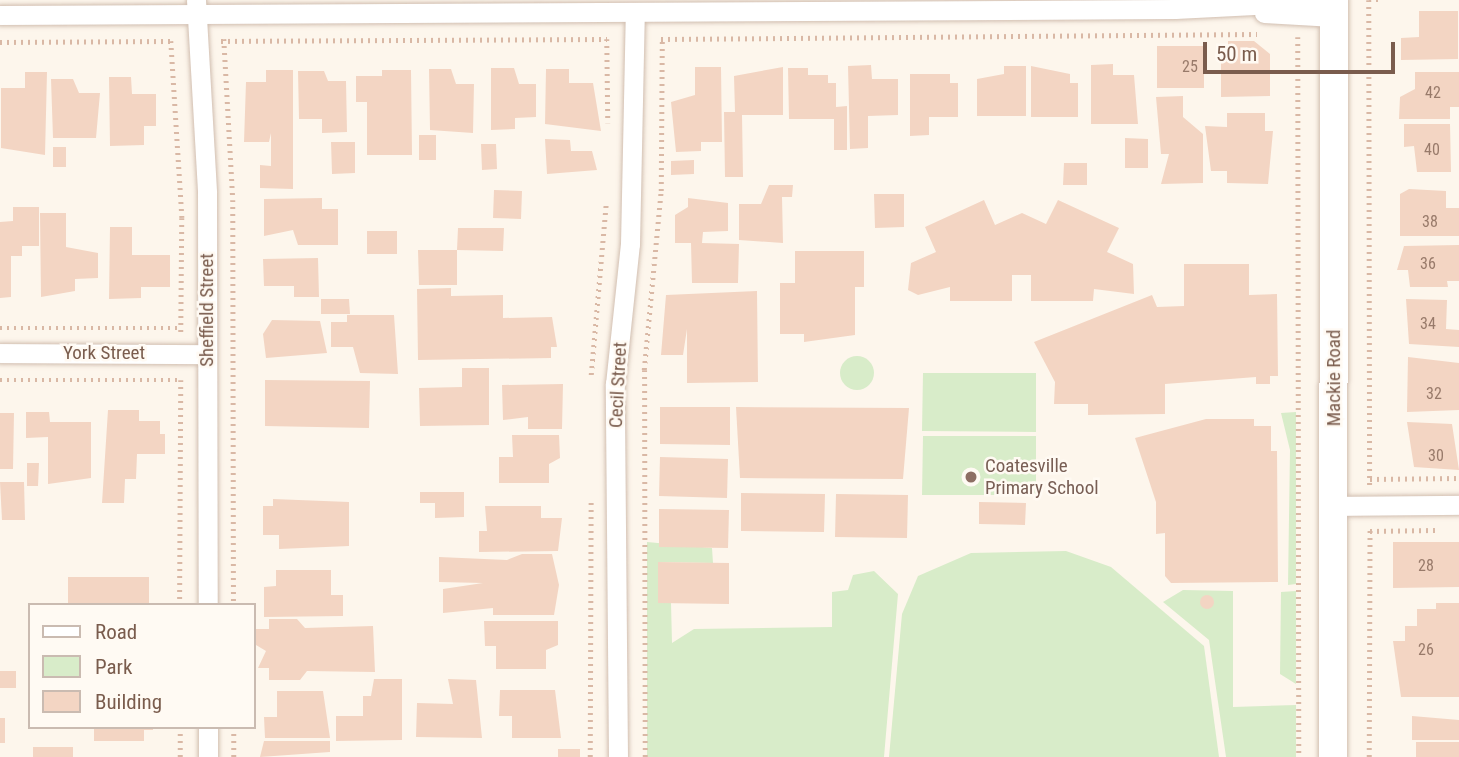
<!DOCTYPE html>
<style>
body{margin:0}
#map{position:relative;width:1459px;height:757px;overflow:hidden;background:#fdf6ec;font-family:"Roboto Condensed",sans-serif}
div>[style]{position:absolute}
[style*='--x']{left:calc(var(--x)*1px);top:calc(var(--y)*1px);width:calc(var(--w)*1px);rotate:calc(var(--a)*1deg)}
.green>*{inset:0;background:#d8ecc9}
.round{border-radius:50%}
.building>*{inset:0;background:#f3d5c3}
.path>*{height:4.5px;margin-top:-2.25px;transform-origin:0;background:repeating-linear-gradient(90deg,#d9b8a5 0 2px,transparent 0 7px)}
.roads{filter:drop-shadow(0 0 2px #d1beb0) drop-shadow(0 0 2px #d1beb0)}
.street>*{height:19px;margin:-9.5px;padding:0 9.5px;transform-origin:9.5px;border-radius:9.5px;background:#fff}
.secondary>*{height:28px;margin:-14px;padding:0 14px;transform-origin:14px;border-radius:14px;background:#fff}
.dots>*{width:19px;height:19px;translate:-50% -50%;box-sizing:border-box;border:4px solid #fffaf3;border-radius:50%}
span{translate:-50% -50%;white-space:nowrap;text-align:center;line-height:1.15;-webkit-text-stroke:5px #fffaf3;paint-order:stroke}
.number-label{font-size:16px;color:#987a6a}
.number-label span{-webkit-text-stroke-width:0}
.street-label{font-size:19px;color:#7a5c4d}
.education-label{font-size:19px;color:#785e54}
.left{translate:0 -50%;text-align:left}
.legend{position:absolute;left:28px;top:603px;width:228px;height:126px;box-sizing:border-box;background:#fffaf3;border:2px solid #cabbb1;margin:0;padding:9px 12px;list-style:none;font-size:21px;color:#7a5c4d}
.legend li{display:flex;align-items:center;gap:14px;height:35px}
.legend b{width:35px;border:2px solid #cabbb1}
.scale{position:absolute;left:1203px;top:42px;width:192px;height:32px;box-sizing:border-box;border:4px solid #7a5c4d;border-top:0;padding-left:9px;font-size:21px;line-height:24px;white-space:nowrap;color:#7a5c4d;-webkit-text-stroke:5px #fffaf3;paint-order:stroke}
</style>
<div id="map">
<div class="green">
<i class="round" style="left:840px;top:356px;width:34px;height:34px"></i>
<i style="clip-path:polygon(923px 373px,1036px 373px,1036px 432px,922px 431px)"></i>
<i style="clip-path:polygon(1296px 412px,1296px 584px,1288px 585px,1290px 450px,1281px 413px)"></i>
<i style="clip-path:polygon(923px 436px,1036px 436px,1036px 495px,922px 495px)"></i>
<i style="clip-path:polygon(647px 542px,712px 548px,713px 563px,659px 562px,658px 603px,671px 603px,672px 643px,694px 629px,832px 627px,832px 592px,848px 590px,853px 575px,874px 571px,898px 594px,884px 757px,647px 757px)"></i>
<i style="clip-path:polygon(1066px 551px,1111px 567px,1204px 646px,1219px 757px,889px 757px,902px 614px,918px 576px,971px 553px)"></i>
<i style="clip-path:polygon(1183px 590px,1233px 591px,1233px 707px,1296px 705px,1296px 757px,1226px 757px,1209px 640px,1163px 602px)"></i>
<i style="clip-path:polygon(1296px 591px,1296px 684px,1280px 674px,1281px 592px)"></i>
</div>
<div class="building">
<i style="clip-path:polygon(1419px 11px,1458px 11px,1458px 59px,1401px 60px,1401px 38px,1419px 37px)"></i>
<i style="clip-path:polygon(1228px 41px,1254px 41px,1270px 54px,1270px 96px,1221px 97px,1221px 54px,1228px 54px)"></i>
<i style="clip-path:polygon(1157px 46px,1204px 46px,1204px 88px,1157px 88px)"></i>
<i style="clip-path:polygon(1113px 64px,1113px 75px,1134px 75px,1138px 124px,1091px 124px,1091px 65px)"></i>
<i style="clip-path:polygon(871px 65px,872px 79px,898px 79px,898px 115px,868px 116px,868px 148px,850px 149px,848px 66px)"></i>
<i style="clip-path:polygon(1004px 66px,1026px 66px,1026px 116px,977px 116px,977px 79px,1004px 74px)"></i>
<i style="clip-path:polygon(1031px 66px,1070px 74px,1070px 83px,1078px 83px,1078px 117px,1031px 117px)"></i>
<i style="clip-path:polygon(695px 67px,721px 67px,722px 142px,701px 142px,701px 151px,676px 152px,671px 102px,695px 95px)"></i>
<i style="clip-path:polygon(783px 67px,783px 115px,742px 115px,743px 177px,725px 177px,724px 112px,735px 112px,734px 76px)"></i>
<i style="clip-path:polygon(491px 68px,514px 68px,519px 84px,536px 84px,536px 117px,515px 118px,515px 129px,491px 130px)"></i>
<i style="clip-path:polygon(788px 68px,808px 68px,808px 75px,828px 75px,828px 83px,836px 83px,836px 107px,847px 106px,847px 150px,834px 150px,834px 119px,789px 119px)"></i>
<i style="clip-path:polygon(429px 69px,451px 69px,456px 84px,474px 84px,473px 133px,430px 130px)"></i>
<i style="clip-path:polygon(546px 69px,569px 69px,569px 83px,593px 83px,601px 131px,545px 124px)"></i>
<i style="clip-path:polygon(266px 70px,293px 70px,293px 189px,260px 188px,260px 165px,271px 166px,271px 133px,269px 142px,244px 142px,246px 82px,266px 82px)"></i>
<i style="clip-path:polygon(382px 70px,411px 70px,412px 155px,367px 155px,367px 102px,356px 102px,356px 76px,382px 76px)"></i>
<i style="clip-path:polygon(298px 71px,324px 71px,328px 81px,346px 81px,347px 132px,322px 133px,322px 119px,299px 119px)"></i>
<i style="clip-path:polygon(25px 72px,47px 72px,45px 155px,1px 148px,1px 88px,25px 88px)"></i>
<i style="clip-path:polygon(1415px 72px,1459px 72px,1459px 107px,1450px 107px,1450px 119px,1399px 119px,1400px 97px,1415px 89px)"></i>
<i style="clip-path:polygon(910px 74px,950px 74px,950px 83px,958px 83px,958px 117px,929px 117px,929px 135px,910px 136px)"></i>
<i style="clip-path:polygon(109px 77px,131px 77px,132px 94px,156px 94px,156px 126px,144px 126px,144px 145px,110px 146px)"></i>
<i style="clip-path:polygon(51px 79px,73px 79px,79px 93px,100px 93px,96px 138px,53px 138px)"></i>
<i style="clip-path:polygon(1183px 96px,1183px 117px,1203px 134px,1203px 183px,1161px 184px,1169px 154px,1161px 154px,1156px 97px)"></i>
<i style="clip-path:polygon(1227px 113px,1265px 113px,1265px 131px,1273px 131px,1268px 184px,1227px 183px,1227px 171px,1211px 171px,1205px 126px,1227px 127px)"></i>
<i style="clip-path:polygon(1404px 124px,1450px 124px,1451px 172px,1417px 172px,1414px 146px,1404px 147px)"></i>
<i style="clip-path:polygon(419px 135px,436px 135px,436px 160px,419px 160px)"></i>
<i style="clip-path:polygon(1125px 138px,1148px 139px,1148px 168px,1125px 168px)"></i>
<i style="clip-path:polygon(545px 139px,570px 140px,571px 151px,592px 151px,597px 170px,547px 174px)"></i>
<i style="clip-path:polygon(331px 142px,355px 142px,355px 173px,332px 174px)"></i>
<i style="clip-path:polygon(481px 144px,496px 144px,497px 169px,482px 170px)"></i>
<i style="clip-path:polygon(53px 147px,66px 147px,66px 167px,53px 167px)"></i>
<i style="clip-path:polygon(694px 160px,694px 174px,671px 175px,671px 161px)"></i>
<i style="clip-path:polygon(1064px 163px,1087px 163px,1087px 185px,1063px 185px)"></i>
<i style="clip-path:polygon(769px 185px,793px 185px,792px 197px,782px 197px,783px 243px,739px 240px,739px 204px,761px 204px)"></i>
<i style="clip-path:polygon(1409px 189px,1446px 191px,1446px 208px,1459px 208px,1459px 236px,1400px 236px,1400px 194px)"></i>
<i style="clip-path:polygon(494px 190px,522px 191px,521px 219px,493px 218px)"></i>
<i style="clip-path:polygon(874px 194px,904px 194px,904px 227px,875px 228px)"></i>
<i style="clip-path:polygon(322px 198px,322px 209px,338px 209px,338px 245px,298px 245px,293px 230px,264px 236px,264px 199px)"></i>
<i style="clip-path:polygon(688px 198px,728px 203px,728px 231px,703px 232px,702px 243px,739px 244px,738px 283px,692px 283px,691px 243px,675px 243px,675px 215px,688px 207px)"></i>
<i style="clip-path:polygon(984px 200px,995px 225px,1022px 213px,1046px 224px,1058px 200px,1119px 228px,1107px 252px,1133px 264px,1134px 294px,1094px 289px,1093px 301px,1031px 301px,1031px 275px,1012px 275px,1012px 301px,950px 301px,950px 287px,918px 295px,908px 290px,911px 263px,936px 252px,925px 227px)"></i>
<i style="clip-path:polygon(13px 207px,39px 207px,39px 246px,22px 246px,22px 256px,11px 256px,11px 297px,0 298px,0 222px,13px 221px)"></i>
<i style="clip-path:polygon(40px 213px,66px 213px,66px 247px,98px 253px,98px 278px,75px 279px,75px 291px,41px 297px)"></i>
<i style="clip-path:polygon(110px 227px,132px 227px,132px 255px,170px 255px,170px 287px,141px 287px,141px 298px,109px 299px)"></i>
<i style="clip-path:polygon(458px 228px,504px 228px,503px 251px,457px 250px)"></i>
<i style="clip-path:polygon(367px 231px,397px 231px,397px 254px,367px 254px)"></i>
<i style="clip-path:polygon(1459px 245px,1459px 281px,1447px 281px,1448px 287px,1410px 287px,1408px 270px,1397px 270px,1404px 246px)"></i>
<i style="clip-path:polygon(418px 250px,457px 250px,457px 285px,419px 285px)"></i>
<i style="clip-path:polygon(795px 251px,864px 251px,864px 287px,855px 287px,855px 335px,804px 342px,804px 334px,780px 334px,780px 283px,795px 283px)"></i>
<i style="clip-path:polygon(318px 258px,319px 297px,294px 297px,294px 286px,264px 286px,263px 259px)"></i>
<i style="clip-path:polygon(1184px 264px,1249px 264px,1249px 295px,1277px 294px,1278px 376px,1270px 376px,1270px 384px,1256px 384px,1256px 377px,1165px 384px,1165px 414px,1088px 415px,1088px 404px,1054px 404px,1055px 382px,1034px 342px,1152px 295px,1157px 307px,1184px 306px)"></i>
<i style="clip-path:polygon(451px 288px,451px 296px,503px 295px,503px 318px,552px 317px,557px 347px,551px 347px,551px 358px,418px 360px,417px 289px)"></i>
<i style="clip-path:polygon(757px 291px,758px 382px,687px 383px,687px 329px,683px 355px,661px 355px,666px 295px)"></i>
<i style="clip-path:polygon(321px 299px,349px 299px,350px 314px,321px 314px)"></i>
<i style="clip-path:polygon(1406px 299px,1447px 300px,1446px 329px,1459px 330px,1459px 347px,1409px 344px)"></i>
<i style="clip-path:polygon(347px 315px,394px 315px,398px 374px,360px 373px,353px 347px,331px 347px,331px 322px,347px 322px)"></i>
<i style="clip-path:polygon(272px 320px,320px 321px,327px 353px,266px 358px,263px 334px)"></i>
<i style="clip-path:polygon(1408px 357px,1459px 363px,1459px 410px,1407px 412px)"></i>
<i style="clip-path:polygon(462px 368px,489px 368px,489px 425px,420px 426px,419px 388px,462px 387px)"></i>
<i style="clip-path:polygon(265px 380px,370px 381px,369px 428px,265px 426px)"></i>
<i style="clip-path:polygon(563px 384px,562px 429px,528px 429px,528px 417px,503px 420px,502px 385px)"></i>
<i style="clip-path:polygon(660px 407px,730px 407px,730px 445px,660px 444px)"></i>
<i style="clip-path:polygon(736px 407px,909px 408px,903px 479px,740px 478px)"></i>
<i style="clip-path:polygon(108px 410px,139px 410px,139px 421px,160px 421px,160px 434px,165px 434px,165px 454px,137px 454px,136px 479px,125px 479px,124px 503px,102px 503px)"></i>
<i style="clip-path:polygon(26px 412px,49px 412px,50px 422px,91px 422px,91px 478px,48px 484px,48px 437px,26px 438px)"></i>
<i style="clip-path:polygon(0 413px,14px 413px,13px 469px,0 469px)"></i>
<i style="clip-path:polygon(1206px 419px,1254px 419px,1254px 426px,1271px 426px,1271px 451px,1277px 451px,1278px 582px,1171px 583px,1165px 576px,1165px 533px,1156px 534px,1156px 502px,1135px 438px)"></i>
<i style="clip-path:polygon(1407px 422px,1452px 424px,1459px 470px,1414px 467px)"></i>
<i style="clip-path:polygon(512px 435px,559px 435px,560px 458px,549px 464px,549px 483px,499px 483px,499px 457px,513px 457px)"></i>
<i style="clip-path:polygon(660px 457px,728px 459px,727px 498px,659px 496px)"></i>
<i style="clip-path:polygon(27px 463px,39px 463px,38px 486px,27px 486px)"></i>
<i style="clip-path:polygon(0 482px,24px 482px,25px 520px,2px 520px)"></i>
<i style="clip-path:polygon(420px 492px,464px 492px,464px 517px,435px 518px,435px 503px,420px 503px)"></i>
<i style="clip-path:polygon(741px 493px,825px 494px,824px 532px,741px 531px)"></i>
<i style="clip-path:polygon(836px 494px,908px 495px,907px 538px,835px 537px)"></i>
<i style="clip-path:polygon(273px 499px,349px 502px,349px 546px,279px 549px,279px 535px,263px 535px,263px 506px,273px 506px)"></i>
<i style="clip-path:polygon(979px 502px,1026px 503px,1025px 525px,979px 524px)"></i>
<i style="clip-path:polygon(485px 506px,541px 506px,541px 518px,562px 518px,558px 551px,479px 552px,479px 531px,487px 531px)"></i>
<i style="clip-path:polygon(659px 509px,729px 510px,728px 548px,659px 547px)"></i>
<i style="clip-path:polygon(1393px 542px,1459px 542px,1459px 587px,1393px 588px)"></i>
<i style="clip-path:polygon(522px 554px,552px 554px,559px 585px,554px 615px,493px 615px,493px 608px,443px 613px,443px 589px,483px 583px,439px 582px,439px 557px,507px 560px)"></i>
<i style="clip-path:polygon(658px 562px,729px 563px,729px 604px,658px 603px)"></i>
<i style="clip-path:polygon(276px 570px,331px 570px,331px 595px,343px 595px,343px 616px,264px 617px,264px 587px,276px 586px)"></i>
<i style="clip-path:polygon(68px 577px,149px 577px,149px 605px,68px 605px)"></i>
<i class="round" style="left:1200px;top:595px;width:14px;height:14px"></i>
<i style="clip-path:polygon(1436px 603px,1459px 603px,1459px 697px,1401px 697px,1393px 641px,1405px 641px,1405px 626px,1417px 626px,1417px 609px,1436px 609px)"></i>
<i style="clip-path:polygon(269px 619px,297px 619px,305px 628px,373px 626px,375px 672px,307px 671px,300px 680px,269px 680px,269px 668px,258px 668px,266px 651px,256px 645px,256px 629px,269px 629px)"></i>
<i style="clip-path:polygon(484px 621px,558px 621px,558px 645px,546px 650px,546px 669px,496px 669px,496px 646px,485px 646px)"></i>
<i style="clip-path:polygon(0 671px,16px 671px,16px 688px,0 688px)"></i>
<i style="clip-path:polygon(374px 679px,402px 679px,402px 740px,336px 741px,336px 716px,363px 716px,363px 696px,371px 696px)"></i>
<i style="clip-path:polygon(448px 679px,476px 680px,482px 738px,416px 737px,417px 703px,453px 704px)"></i>
<i style="clip-path:polygon(500px 690px,555px 690px,561px 738px,512px 738px,512px 716px,499px 716px)"></i>
<i style="clip-path:polygon(277px 691px,323px 691px,330px 738px,265px 738px,264px 717px,277px 717px)"></i>
<i style="clip-path:polygon(1412px 716px,1459px 720px,1459px 740px,1412px 740px)"></i>
<i style="clip-path:polygon(0 718px,5px 718px,5px 743px,0 743px)"></i>
<i style="clip-path:polygon(94px 727px,153px 727px,153px 730px,144px 730px,144px 741px,94px 741px)"></i>
<i style="clip-path:polygon(264px 741px,330px 741px,330px 752px,260px 757px)"></i>
<i style="clip-path:polygon(1416px 742px,1459px 742px,1459px 757px,1416px 757px)"></i>
<i style="clip-path:polygon(33px 747px,73px 747px,73px 757px,33px 757px)"></i>
<i style="clip-path:polygon(558px 749px,580px 749px,580px 757px,558px 757px)"></i>
</div>
<div class="path">
<i style="--x:1369;--y:0;--w:487;--a:89.9"></i>
<i style="--x:1369;--y:0;--w:11;--a:0"></i>
<i style="--x:1298;--y:37;--w:720;--a:89.92"></i>
<i style="--x:224;--y:39;--w:161;--a:86.8"></i>
<i style="--x:233;--y:200;--w:405;--a:89.9"></i>
<i style="--x:661;--y:39;--w:596;--a:-0.48"></i>
<i style="--x:221;--y:41;--w:386;--a:-0.3"></i>
<i style="--x:607;--y:39;--w:84;--a:89.3"></i>
<i style="--x:0;--y:42;--w:171;--a:-0.3"></i>
<i style="--x:171;--y:41;--w:177;--a:86.4"></i>
<i style="--x:182;--y:218;--w:117;--a:90.5"></i>
<i style="--x:0;--y:328;--w:181;--a:0"></i>
<i style="--x:591;--y:375;--w:174;--a:-85"></i>
<i style="--x:0;--y:380;--w:181;--a:0"></i>
<i style="--x:181;--y:380;--w:225;--a:90.3"></i>
<i style="--x:1370;--y:479;--w:89;--a:-0.6"></i>
<i style="--x:1370;--y:531;--w:65;--a:-0.9"></i>
<i style="--x:234;--y:727;--w:30;--a:90"></i>
<i style="--x:180;--y:757;--w:30;--a:-90"></i>
<i style="--x:590;--y:757;--w:255;--a:-89.8"></i>
<i style="--x:645;--y:757;--w:387;--a:-90.1"></i>
<i style="--x:644;--y:370;--w:180;--a:-84.6"></i>
<i style="--x:661;--y:191;--w:152;--a:-89.6"></i>
<i style="--x:1369;--y:757;--w:230;--a:-89.8"></i>
</div>
<div class="roads">
<div class="street">
<i style="--x:196;--y:0;--w:193;--a:86.7"></i>
<i style="--x:207;--y:193;--w:412;--a:89.9"></i>
<i style="--x:1264;--y:13;--w:70;--a:3.3"></i>
<i style="--x:0;--y:15;--w:1175;--a:-0.29"></i>
<i style="--x:1175;--y:9;--w:159;--a:-2.9"></i>
<i style="--x:0;--y:353;--w:207;--a:0.3"></i>
<i style="--x:1334;--y:506;--w:125;--a:-0.5"></i>
<i style="--x:208;--y:727;--w:30;--a:90"></i>
<i style="--x:618;--y:757;--w:373;--a:-90.5"></i>
<i style="--x:615;--y:384;--w:141;--a:-83.9"></i>
<i style="--x:630;--y:244;--w:231;--a:-88.8"></i>
</div>
<div class="secondary">
<i style="--x:1333;--y:757;--w:757;--a:-89.92"></i>
</div>
</div>
<div class="dots">
<i style="left:971px;top:477px;background:#8d6e63"></i>
</div>
<div class="number-label">
<span style="left:1190px;top:67px">25</span>
<span style="left:1433px;top:93px">42</span>
<span style="left:1432px;top:150px">40</span>
<span style="left:1430px;top:222px">38</span>
<span style="left:1428px;top:264px">36</span>
<span style="left:1428px;top:324px">34</span>
<span style="left:1434px;top:394px">32</span>
<span style="left:1436px;top:456px">30</span>
<span style="left:1426px;top:566px">28</span>
<span style="left:1426px;top:650px">26</span>
</div>
<div class="street-label">
<span style="left:207px;top:310px;rotate:-90deg">Sheffield Street</span>
<span style="left:104px;top:353px">York Street</span>
<span style="left:1334px;top:378px;rotate:-90deg">Mackie Road</span>
<span style="left:618px;top:385px;rotate:-87deg">Cecil Street</span>
</div>
<div class="education-label">
<span class="left" style="left:985px;top:477px">Coatesville<br>Primary School</span>
</div>
<ul class="legend">
<li><b style="height:9px;background:#fff"></b>Road</li>
<li><b style="height:19px;background:#d8ecc9"></b>Park</li>
<li><b style="height:19px;background:#f3d5c3"></b>Building</li>
</ul>
<div class="scale">50 m</div>
</div>
